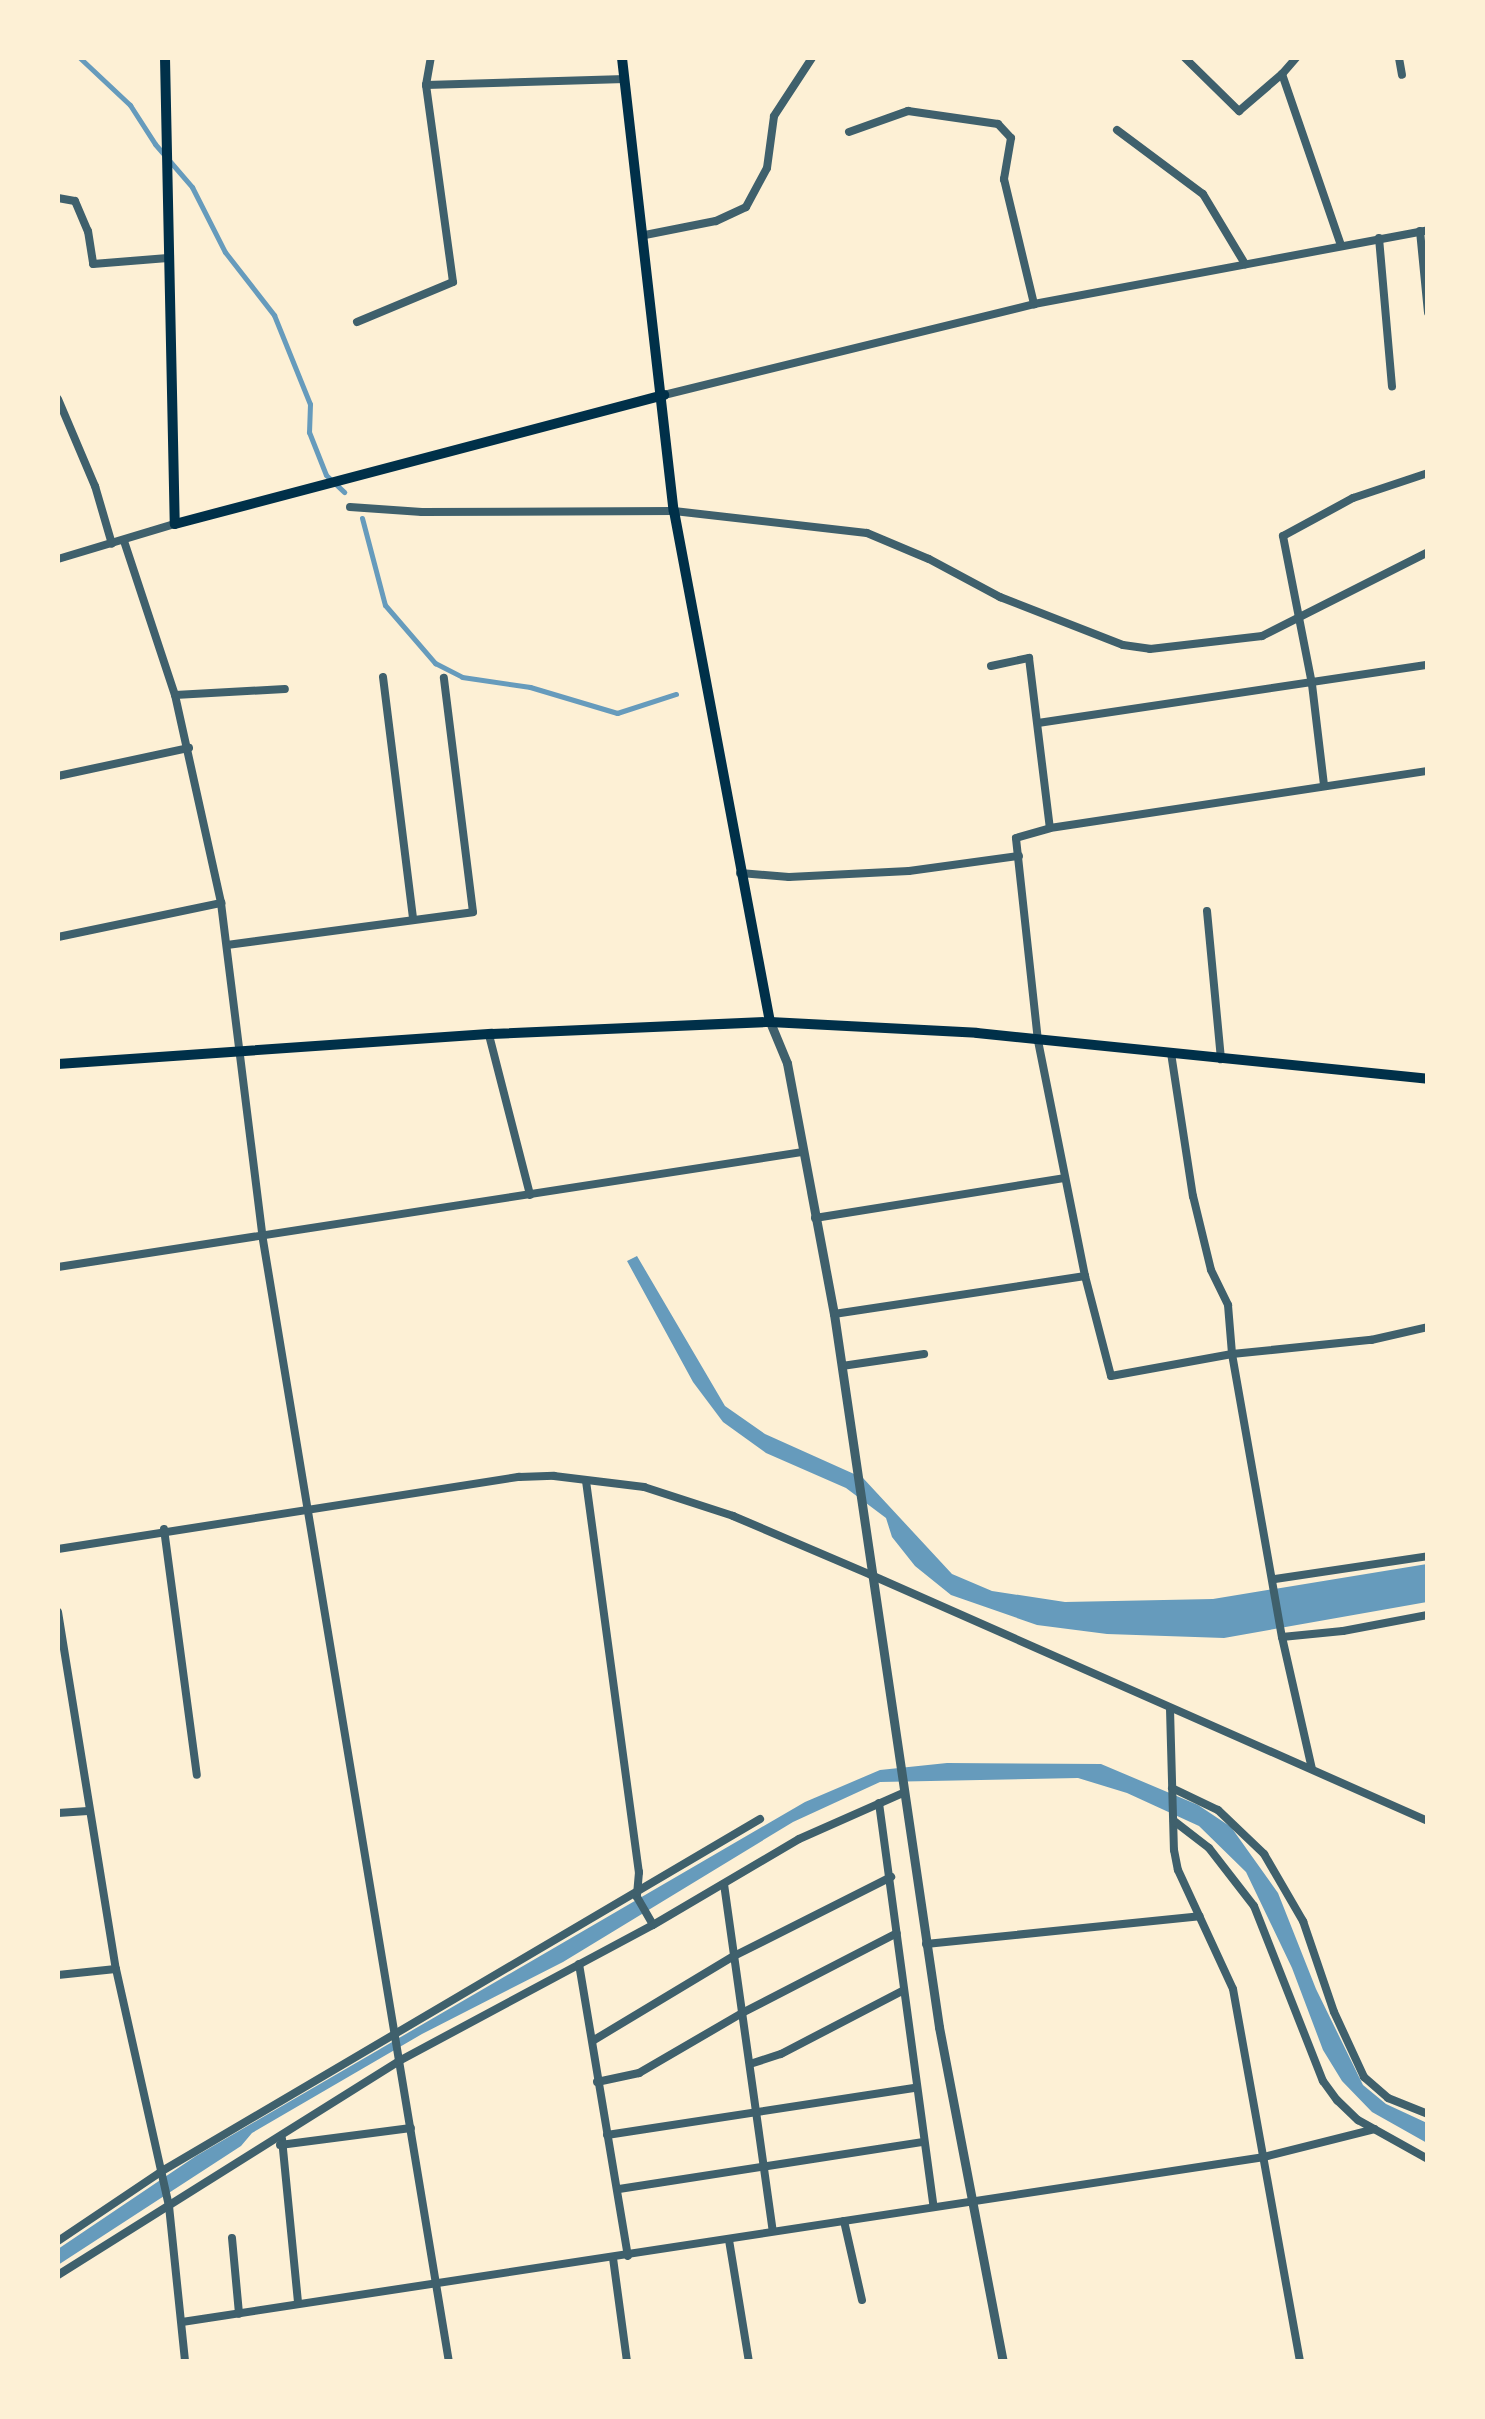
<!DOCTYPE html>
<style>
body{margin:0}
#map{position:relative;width:1485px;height:2419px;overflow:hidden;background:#fdf0d5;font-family:Quicksand,sans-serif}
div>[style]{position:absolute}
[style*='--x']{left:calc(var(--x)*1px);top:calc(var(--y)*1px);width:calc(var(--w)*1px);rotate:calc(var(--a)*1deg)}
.water>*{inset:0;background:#669bbc}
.stream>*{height:5px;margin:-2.5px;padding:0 2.5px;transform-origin:2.5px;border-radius:2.5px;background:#669bbc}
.minor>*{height:8px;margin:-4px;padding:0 4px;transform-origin:4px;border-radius:4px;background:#3f606c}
.tertiary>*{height:9px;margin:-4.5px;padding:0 4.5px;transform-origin:4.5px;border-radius:4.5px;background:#3f606c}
.secondary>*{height:10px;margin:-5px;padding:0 5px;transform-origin:5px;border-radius:5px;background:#003049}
span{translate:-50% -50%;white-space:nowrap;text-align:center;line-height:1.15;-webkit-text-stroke:8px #fdf0d5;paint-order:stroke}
.frame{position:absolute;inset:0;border:60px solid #fdf0d5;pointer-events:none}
</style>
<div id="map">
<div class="water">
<i style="clip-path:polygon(637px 1256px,725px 1406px,765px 1434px,863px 1478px,952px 1574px,992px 1591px,1065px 1602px,1213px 1599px,1427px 1564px,1427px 1602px,1224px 1638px,1107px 1634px,1037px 1625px,951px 1595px,915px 1566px,892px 1537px,886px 1518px,846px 1488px,766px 1453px,723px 1422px,693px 1382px,627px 1261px)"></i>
<i style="clip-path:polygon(947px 1763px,1101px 1764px,1198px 1805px,1231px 1827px,1278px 1893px,1316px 1989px,1363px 2085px,1386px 2104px,1427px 2123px,1427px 2143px,1372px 2112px,1342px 2081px,1323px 2050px,1292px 1968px,1246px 1872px,1199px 1826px,1127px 1793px,1078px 1778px,880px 1782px,793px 1822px,563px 1962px,422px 2034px,252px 2133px,241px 2146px,58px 2265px,58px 2249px,196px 2156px,805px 1802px,880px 1770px)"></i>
</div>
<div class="stream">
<i style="--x:80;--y:58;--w:69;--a:43.2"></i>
<i style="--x:130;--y:105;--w:46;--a:57.3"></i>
<i style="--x:155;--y:144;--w:57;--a:49.3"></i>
<i style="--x:192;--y:187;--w:73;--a:63.1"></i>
<i style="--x:225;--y:252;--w:80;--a:52.1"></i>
<i style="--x:274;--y:315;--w:96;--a:68"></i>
<i style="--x:310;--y:404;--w:28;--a:92"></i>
<i style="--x:309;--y:432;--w:46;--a:68.4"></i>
<i style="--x:326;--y:475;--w:25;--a:43"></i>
<i style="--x:362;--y:518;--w:90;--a:75.2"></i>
<i style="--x:385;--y:605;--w:77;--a:49.2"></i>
<i style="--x:435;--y:663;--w:30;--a:27"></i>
<i style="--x:462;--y:677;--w:69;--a:8.4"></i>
<i style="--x:530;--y:687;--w:91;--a:16.6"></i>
<i style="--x:617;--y:713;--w:62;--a:-17.9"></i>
</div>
<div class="minor">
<i style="--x:1185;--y:58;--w:76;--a:44.5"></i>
<i style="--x:1239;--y:111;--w:57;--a:-40.7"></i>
<i style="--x:1296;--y:58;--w:21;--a:131"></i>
<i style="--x:1282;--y:74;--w:181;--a:71"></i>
<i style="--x:1399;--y:58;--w:17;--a:80"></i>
<i style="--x:426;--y:85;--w:199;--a:-1.7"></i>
<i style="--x:1117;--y:130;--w:107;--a:36.7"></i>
<i style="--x:1203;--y:194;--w:82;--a:59"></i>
<i style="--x:849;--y:132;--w:63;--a:-19.6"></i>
<i style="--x:908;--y:111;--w:91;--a:8.2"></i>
<i style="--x:998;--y:124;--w:19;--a:47"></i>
<i style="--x:1011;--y:138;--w:42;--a:99.7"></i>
<i style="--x:1004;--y:179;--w:129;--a:76.5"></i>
<i style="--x:58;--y:198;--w:17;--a:10"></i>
<i style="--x:75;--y:201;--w:33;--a:67"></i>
<i style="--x:88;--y:231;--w:33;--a:81"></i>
<i style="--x:93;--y:264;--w:75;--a:-4.6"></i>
<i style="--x:1420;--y:231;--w:82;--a:84.4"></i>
<i style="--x:645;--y:235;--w:72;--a:-11.2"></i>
<i style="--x:716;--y:221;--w:33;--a:-25"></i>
<i style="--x:746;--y:207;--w:44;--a:-61.7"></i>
<i style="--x:767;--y:168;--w:52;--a:-82.3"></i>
<i style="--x:774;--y:116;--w:69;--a:-56.8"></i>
<i style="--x:1379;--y:238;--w:149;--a:85"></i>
<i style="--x:357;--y:322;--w:104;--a:-22.6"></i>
<i style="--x:453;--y:282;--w:199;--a:-97.8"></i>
<i style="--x:426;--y:85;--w:27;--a:-80"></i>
<i style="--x:664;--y:395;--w:381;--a:-13.8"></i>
<i style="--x:1034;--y:304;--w:401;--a:-10.6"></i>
<i style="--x:58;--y:399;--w:95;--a:67"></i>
<i style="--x:95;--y:486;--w:60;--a:73.7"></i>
<i style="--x:350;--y:507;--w:72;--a:4"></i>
<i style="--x:422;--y:512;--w:252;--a:-0.2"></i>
<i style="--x:674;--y:511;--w:194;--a:6.5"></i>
<i style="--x:867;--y:533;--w:67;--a:22.8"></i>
<i style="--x:929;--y:559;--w:81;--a:28.2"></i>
<i style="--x:1000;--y:597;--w:132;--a:21.3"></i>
<i style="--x:1123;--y:645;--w:27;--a:8"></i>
<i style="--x:1150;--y:649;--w:113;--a:-6.6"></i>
<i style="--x:1262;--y:636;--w:186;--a:-26.8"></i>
<i style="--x:124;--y:541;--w:162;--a:71.7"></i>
<i style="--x:175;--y:695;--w:213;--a:77.5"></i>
<i style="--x:221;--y:903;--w:334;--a:82.9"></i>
<i style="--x:262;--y:1234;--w:1143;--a:80.59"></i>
<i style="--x:58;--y:559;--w:122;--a:-16.7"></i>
<i style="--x:991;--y:666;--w:39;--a:-12"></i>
<i style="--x:1029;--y:658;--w:171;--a:83"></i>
<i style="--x:383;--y:677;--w:243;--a:82.9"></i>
<i style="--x:175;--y:695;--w:110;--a:-3.1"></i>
<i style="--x:1038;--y:723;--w:394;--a:-8.5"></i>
<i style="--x:58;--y:776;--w:134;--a:-12.1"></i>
<i style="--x:1324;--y:785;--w:102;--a:-96.8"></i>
<i style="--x:1312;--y:684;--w:151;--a:-101.1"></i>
<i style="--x:1283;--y:536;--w:80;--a:-28.5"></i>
<i style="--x:1353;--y:498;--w:79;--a:-18.4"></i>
<i style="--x:740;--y:873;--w:49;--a:4.7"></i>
<i style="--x:789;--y:877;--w:120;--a:-2.9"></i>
<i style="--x:909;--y:871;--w:111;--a:-7.8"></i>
<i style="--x:1207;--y:911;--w:149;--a:84.6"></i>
<i style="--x:58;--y:937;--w:167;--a:-11.8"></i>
<i style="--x:227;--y:945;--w:248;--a:-7.6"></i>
<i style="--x:473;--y:912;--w:236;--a:-97.1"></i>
<i style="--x:489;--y:1035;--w:165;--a:75.6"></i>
<i style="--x:1171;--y:1053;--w:145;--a:81.3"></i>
<i style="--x:1193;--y:1196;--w:76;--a:76.3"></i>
<i style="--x:1211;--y:1270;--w:39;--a:64"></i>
<i style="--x:1228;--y:1305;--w:49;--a:85.3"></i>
<i style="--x:1232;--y:1354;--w:287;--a:80"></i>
<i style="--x:1282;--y:1637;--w:135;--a:77.2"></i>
<i style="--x:815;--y:1218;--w:252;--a:-9.1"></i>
<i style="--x:58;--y:1267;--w:754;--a:-8.78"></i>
<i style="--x:1085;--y:1276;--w:103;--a:75.4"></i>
<i style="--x:1111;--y:1376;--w:123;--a:-10.3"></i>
<i style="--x:1232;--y:1354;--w:140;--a:-5.8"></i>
<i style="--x:1371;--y:1340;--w:58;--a:-12.8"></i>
<i style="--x:834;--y:1314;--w:254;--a:-8.6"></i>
<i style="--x:1085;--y:1276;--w:240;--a:-101.3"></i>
<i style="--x:1038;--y:1041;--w:204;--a:-96.2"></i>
<i style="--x:1016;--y:838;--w:35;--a:-16"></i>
<i style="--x:1050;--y:828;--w:382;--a:-8.6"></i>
<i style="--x:842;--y:1366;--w:83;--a:-8.3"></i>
<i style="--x:586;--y:1481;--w:395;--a:82.3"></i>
<i style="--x:639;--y:1872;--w:25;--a:95"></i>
<i style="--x:637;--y:1897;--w:32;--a:60"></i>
<i style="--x:164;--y:1529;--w:248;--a:82.4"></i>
<i style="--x:58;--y:1549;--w:467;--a:-8.9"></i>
<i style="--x:519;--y:1477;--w:35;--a:-2"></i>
<i style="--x:554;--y:1476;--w:91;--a:7"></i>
<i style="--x:644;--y:1487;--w:94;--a:18"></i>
<i style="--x:733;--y:1516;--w:150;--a:23.1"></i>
<i style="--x:871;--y:1575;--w:609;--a:23.83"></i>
<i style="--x:1275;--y:1579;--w:155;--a:-8.5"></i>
<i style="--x:58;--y:1612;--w:362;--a:80.8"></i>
<i style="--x:116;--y:1969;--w:243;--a:77.4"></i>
<i style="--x:169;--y:2206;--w:157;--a:84.1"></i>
<i style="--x:1282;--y:1637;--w:61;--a:-5.6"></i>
<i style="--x:1343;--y:1631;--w:86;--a:-10.7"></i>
<i style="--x:1170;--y:1709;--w:141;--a:88.4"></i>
<i style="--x:1174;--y:1850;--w:20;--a:79"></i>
<i style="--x:1178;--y:1870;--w:131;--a:65.2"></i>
<i style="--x:1233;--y:1989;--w:379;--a:79.8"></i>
<i style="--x:1172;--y:1788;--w:51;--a:25.6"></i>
<i style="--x:1218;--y:1810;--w:64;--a:43.7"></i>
<i style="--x:1264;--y:1854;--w:78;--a:59.8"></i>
<i style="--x:1303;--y:1921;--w:96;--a:71.2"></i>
<i style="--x:1334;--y:2012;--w:72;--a:65.2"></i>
<i style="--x:1364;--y:2077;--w:32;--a:41"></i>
<i style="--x:1388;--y:2098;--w:43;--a:21.8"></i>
<i style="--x:879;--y:1803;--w:406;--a:82.3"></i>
<i style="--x:58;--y:1813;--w:30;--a:-4"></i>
<i style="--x:1174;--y:1821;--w:44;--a:37.6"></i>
<i style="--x:1209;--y:1848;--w:73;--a:52.2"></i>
<i style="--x:1254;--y:1906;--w:188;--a:68.5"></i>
<i style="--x:1323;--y:2081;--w:24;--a:54"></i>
<i style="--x:1337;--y:2100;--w:29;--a:44"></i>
<i style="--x:1358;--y:2120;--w:80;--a:29.1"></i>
<i style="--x:724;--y:1884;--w:350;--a:82"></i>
<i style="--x:926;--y:1944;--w:275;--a:-5.8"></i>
<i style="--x:579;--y:1964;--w:296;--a:80.5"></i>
<i style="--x:58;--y:1975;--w:58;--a:-5.9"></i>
<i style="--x:594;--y:2040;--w:163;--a:-31"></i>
<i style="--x:734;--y:1956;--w:176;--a:-26.7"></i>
<i style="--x:750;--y:2064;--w:33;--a:-18"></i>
<i style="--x:781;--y:2054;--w:136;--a:-27.5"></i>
<i style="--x:597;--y:2082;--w:43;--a:-12.1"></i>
<i style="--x:639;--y:2073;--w:119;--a:-30.2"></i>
<i style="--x:742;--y:2013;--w:174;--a:-27.3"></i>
<i style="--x:607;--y:2135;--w:312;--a:-8.7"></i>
<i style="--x:282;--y:2139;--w:165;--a:84.4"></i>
<i style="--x:280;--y:2145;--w:132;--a:-7.4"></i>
<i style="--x:619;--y:2189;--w:308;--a:-8.8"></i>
<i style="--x:844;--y:2221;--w:81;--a:77.2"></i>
<i style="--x:232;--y:2238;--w:76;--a:84.7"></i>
<i style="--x:729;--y:2240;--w:124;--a:80.7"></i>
<i style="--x:58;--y:2241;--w:125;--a:-33.9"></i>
<i style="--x:162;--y:2171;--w:694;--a:-30.48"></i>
<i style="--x:613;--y:2258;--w:105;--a:82.3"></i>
<i style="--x:58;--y:2275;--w:403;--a:-32.1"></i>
<i style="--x:399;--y:2061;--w:288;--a:-28.2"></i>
<i style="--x:653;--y:1925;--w:169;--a:-30.5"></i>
<i style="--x:799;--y:1839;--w:114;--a:-23.9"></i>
<i style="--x:182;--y:2322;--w:1095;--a:-8.67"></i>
<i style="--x:1264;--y:2157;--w:114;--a:-14.2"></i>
</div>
<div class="tertiary">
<i style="--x:770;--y:1022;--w:44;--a:67.5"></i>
<i style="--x:787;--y:1063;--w:255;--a:79.4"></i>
<i style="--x:834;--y:1314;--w:721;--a:81.62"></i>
<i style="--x:939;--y:2027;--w:341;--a:79.2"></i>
</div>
<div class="secondary">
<i style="--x:165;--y:58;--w:466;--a:88.8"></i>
<i style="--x:175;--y:524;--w:506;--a:-14.78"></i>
<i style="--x:622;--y:58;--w:456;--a:83.5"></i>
<i style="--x:674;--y:511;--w:520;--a:79.36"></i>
<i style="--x:58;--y:1064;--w:435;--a:-4"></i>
<i style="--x:492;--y:1034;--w:278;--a:-2.5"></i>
<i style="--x:770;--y:1022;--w:207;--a:3"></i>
<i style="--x:977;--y:1033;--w:453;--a:5.8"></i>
</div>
<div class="frame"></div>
</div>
